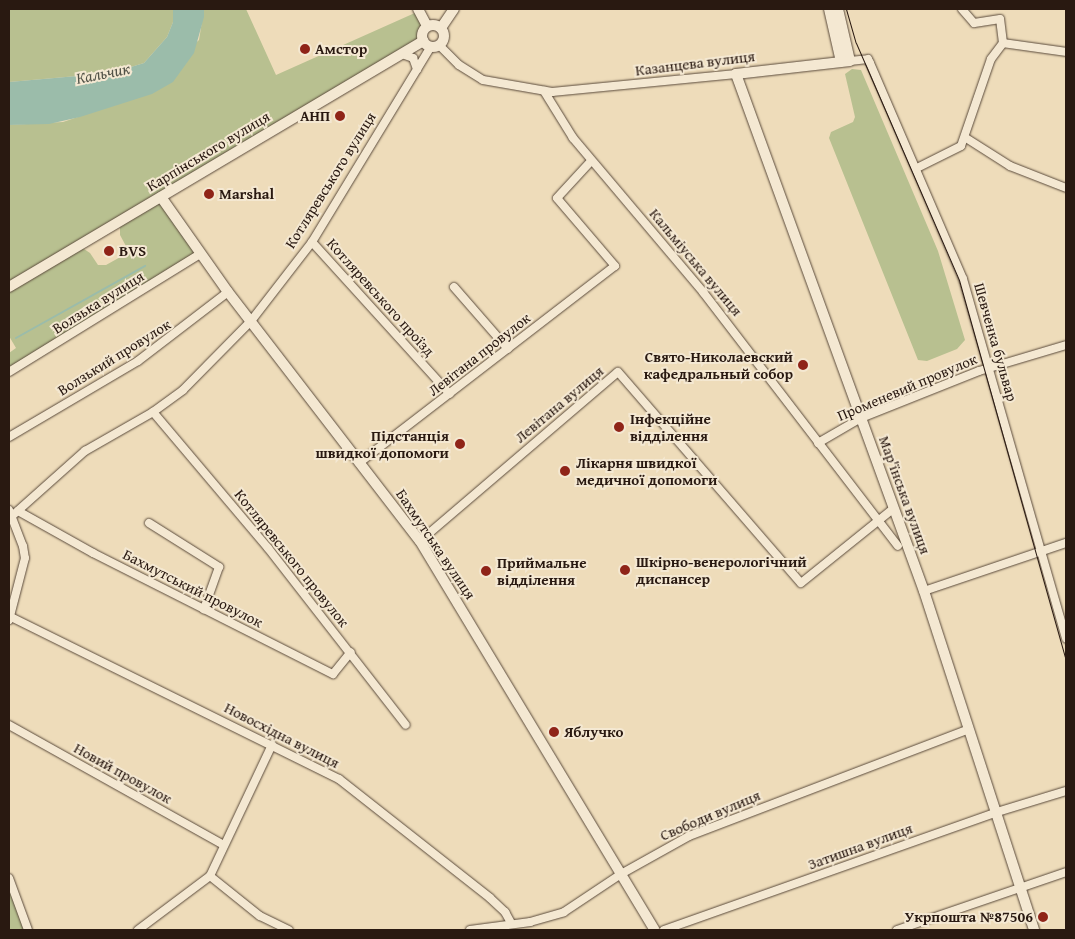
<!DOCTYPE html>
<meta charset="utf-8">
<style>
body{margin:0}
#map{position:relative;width:1075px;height:939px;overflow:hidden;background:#eedcba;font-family:"Gentium Book Plus",serif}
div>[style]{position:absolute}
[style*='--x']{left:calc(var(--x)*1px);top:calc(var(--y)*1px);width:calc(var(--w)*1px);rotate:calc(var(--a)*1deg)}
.green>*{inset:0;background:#b8c090}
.water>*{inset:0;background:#9bbcaa}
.stream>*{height:2px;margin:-1px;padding:0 1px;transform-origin:1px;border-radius:1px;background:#9bbcaa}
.roads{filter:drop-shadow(0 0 1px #5a4a3b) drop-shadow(0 0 1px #5a4a3b)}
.street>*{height:8px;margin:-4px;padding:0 4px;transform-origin:4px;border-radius:4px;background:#f4e8d2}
.secondary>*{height:10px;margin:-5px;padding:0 5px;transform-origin:5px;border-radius:5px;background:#f4e8d2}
.secondary>.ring{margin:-5px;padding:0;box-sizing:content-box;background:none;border:10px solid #f4e8d2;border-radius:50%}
.tram>*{height:1px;margin:-0.5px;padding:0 0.5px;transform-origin:0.5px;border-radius:0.5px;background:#291911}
.dots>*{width:14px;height:14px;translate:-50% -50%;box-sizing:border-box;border:2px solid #f4e8d2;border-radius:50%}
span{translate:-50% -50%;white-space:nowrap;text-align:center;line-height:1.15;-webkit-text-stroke:4px #f4e8d2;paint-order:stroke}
.poi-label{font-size:15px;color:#291911;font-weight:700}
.left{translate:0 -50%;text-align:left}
.right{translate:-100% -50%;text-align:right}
.street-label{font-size:15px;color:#291911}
.water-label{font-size:16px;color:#515247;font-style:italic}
.frame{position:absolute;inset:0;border:10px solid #291911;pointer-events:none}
</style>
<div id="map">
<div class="green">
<i style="clip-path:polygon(9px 9px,173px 9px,173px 22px,167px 37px,144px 63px,111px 73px,9px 82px)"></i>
<i style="clip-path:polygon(204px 9px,246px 9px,276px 75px,417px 12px,423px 24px,418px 32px,419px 41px,9px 284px,9px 125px,63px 122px,137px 97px,199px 40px)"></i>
<i style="clip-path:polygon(852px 69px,861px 70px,938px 251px,965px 340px,957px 349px,927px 361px,918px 360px,829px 138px,831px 132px,853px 122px,855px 117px,845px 74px)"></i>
<i style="clip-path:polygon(158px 201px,197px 257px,9px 372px,9px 353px,16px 348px,9px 336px,9px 290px,81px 247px,90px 253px,98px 265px,106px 265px,124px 255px,127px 248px,120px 235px,120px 224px)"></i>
<i style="clip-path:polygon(9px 878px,28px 930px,9px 930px)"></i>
</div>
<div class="water">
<i style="clip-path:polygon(173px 9px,204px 9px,204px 17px,194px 53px,173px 82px,152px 94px,80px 117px,49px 124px,9px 125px,9px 82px,111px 73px,144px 63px,167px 37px,173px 22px)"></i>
</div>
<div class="stream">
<i style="--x:16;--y:338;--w:148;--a:-29.2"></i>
</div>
<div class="roads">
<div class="street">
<i style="--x:1003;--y:43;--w:64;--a:8.1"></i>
<i style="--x:439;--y:45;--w:28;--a:45"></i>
<i style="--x:459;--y:65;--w:28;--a:32"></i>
<i style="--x:483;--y:80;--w:70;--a:9.9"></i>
<i style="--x:552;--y:92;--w:185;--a:-5.6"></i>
<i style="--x:402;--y:54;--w:12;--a:20"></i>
<i style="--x:413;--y:58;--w:12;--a:70"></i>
<i style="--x:850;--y:61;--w:18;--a:-6"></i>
<i style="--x:868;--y:59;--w:4;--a:63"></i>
<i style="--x:870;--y:63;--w:235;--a:66.7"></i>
<i style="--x:963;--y:279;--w:374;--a:74"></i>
<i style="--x:544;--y:91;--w:55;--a:58.3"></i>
<i style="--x:573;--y:138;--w:202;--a:49.8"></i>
<i style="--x:703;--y:292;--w:320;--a:52.5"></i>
<i style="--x:966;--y:138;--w:52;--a:32.5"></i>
<i style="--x:1010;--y:166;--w:60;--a:21.4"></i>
<i style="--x:917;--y:168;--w:49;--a:-26.6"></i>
<i style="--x:961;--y:146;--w:92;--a:-71"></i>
<i style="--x:991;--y:59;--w:20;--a:-53"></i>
<i style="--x:1003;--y:43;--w:24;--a:-97"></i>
<i style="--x:1000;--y:19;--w:26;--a:171"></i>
<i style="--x:974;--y:23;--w:18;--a:-131"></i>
<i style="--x:312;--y:242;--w:205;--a:47.8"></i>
<i style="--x:454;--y:287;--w:82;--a:48.9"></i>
<i style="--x:9;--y:372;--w:225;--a:-31.7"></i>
<i style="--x:153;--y:412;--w:178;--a:49.8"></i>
<i style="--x:268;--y:548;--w:224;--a:52.1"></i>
<i style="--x:9;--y:437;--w:150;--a:-30.5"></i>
<i style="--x:138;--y:361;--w:113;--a:-37.5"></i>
<i style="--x:818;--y:443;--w:50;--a:-30.2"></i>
<i style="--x:861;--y:418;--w:127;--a:-21.7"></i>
<i style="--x:979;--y:371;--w:91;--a:-16.6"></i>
<i style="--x:359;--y:463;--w:323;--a:-37.6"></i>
<i style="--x:615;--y:266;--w:89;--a:-130.5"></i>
<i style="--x:557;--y:198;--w:50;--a:-47.4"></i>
<i style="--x:9;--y:510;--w:39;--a:69"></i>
<i style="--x:23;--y:546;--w:12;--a:81"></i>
<i style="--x:25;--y:558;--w:64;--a:104.5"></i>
<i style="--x:18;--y:511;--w:86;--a:29.2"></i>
<i style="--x:93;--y:553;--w:269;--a:26.8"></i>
<i style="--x:333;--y:674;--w:28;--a:-51"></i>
<i style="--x:12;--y:516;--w:98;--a:-41.7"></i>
<i style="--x:85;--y:451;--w:78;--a:-29.8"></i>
<i style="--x:153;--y:412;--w:37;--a:-36"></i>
<i style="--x:183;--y:390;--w:97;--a:-45.4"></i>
<i style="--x:251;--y:321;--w:100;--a:-52.3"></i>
<i style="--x:312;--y:242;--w:229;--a:-58.7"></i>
<i style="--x:149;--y:523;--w:83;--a:32.2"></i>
<i style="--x:219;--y:567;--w:45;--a:109.7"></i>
<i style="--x:420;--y:541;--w:260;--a:-40.5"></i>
<i style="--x:618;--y:372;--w:279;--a:49.1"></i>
<i style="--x:801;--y:583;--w:119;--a:-38.9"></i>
<i style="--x:924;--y:591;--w:150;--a:-18.7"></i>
<i style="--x:11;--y:617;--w:366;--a:26.3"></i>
<i style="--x:339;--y:779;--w:192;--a:38.2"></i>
<i style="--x:490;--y:898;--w:21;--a:43"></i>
<i style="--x:505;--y:912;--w:13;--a:61"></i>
<i style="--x:9;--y:725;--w:246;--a:29.2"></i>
<i style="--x:210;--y:876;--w:64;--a:38.7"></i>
<i style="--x:260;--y:916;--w:32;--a:26"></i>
<i style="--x:9;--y:878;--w:55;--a:69.9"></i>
<i style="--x:138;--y:930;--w:90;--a:-36.9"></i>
<i style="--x:210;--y:876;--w:145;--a:-64.7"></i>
<i style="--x:470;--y:930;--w:61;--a:-7.6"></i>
<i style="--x:530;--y:922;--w:35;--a:-16"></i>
<i style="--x:564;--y:912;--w:69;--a:-33.7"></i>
<i style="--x:621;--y:874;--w:78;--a:-29.2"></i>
<i style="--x:689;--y:836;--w:298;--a:-20.9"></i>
<i style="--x:664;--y:930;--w:350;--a:-19.5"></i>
<i style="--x:994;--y:813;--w:75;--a:-17"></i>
<i style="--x:897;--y:930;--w:179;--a:-18.9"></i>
</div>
<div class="secondary">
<i style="--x:418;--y:9;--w:19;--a:62"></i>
<i style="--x:829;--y:9;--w:54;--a:77.2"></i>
<i style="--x:838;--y:9;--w:53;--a:77"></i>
<i style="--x:850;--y:61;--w:115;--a:173.5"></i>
<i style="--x:736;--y:74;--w:550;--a:70.02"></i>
<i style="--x:924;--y:591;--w:356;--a:72"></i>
<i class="ring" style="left:422px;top:25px;width:12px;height:12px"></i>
<i style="--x:441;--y:28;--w:23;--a:-56"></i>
<i style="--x:161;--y:197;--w:116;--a:54.8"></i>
<i style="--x:228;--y:292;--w:314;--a:52.4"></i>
<i style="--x:420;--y:541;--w:454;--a:58.9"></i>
<i style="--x:9;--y:287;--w:482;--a:-30.7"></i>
</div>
</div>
<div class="tram">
<i style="--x:846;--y:9;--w:35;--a:74"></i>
<i style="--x:856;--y:43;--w:258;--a:66.5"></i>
<i style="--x:959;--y:280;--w:395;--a:74.3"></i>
</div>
<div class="dots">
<i style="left:305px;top:49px;background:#8f2418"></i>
<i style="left:340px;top:116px;background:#8f2418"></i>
<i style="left:209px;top:194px;background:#8f2418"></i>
<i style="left:109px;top:251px;background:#8f2418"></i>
<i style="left:803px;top:365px;background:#8f2418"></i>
<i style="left:619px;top:427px;background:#8f2418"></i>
<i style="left:460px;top:444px;background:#8f2418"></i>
<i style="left:565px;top:471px;background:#8f2418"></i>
<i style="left:625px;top:570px;background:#8f2418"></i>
<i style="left:486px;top:571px;background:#8f2418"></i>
<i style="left:554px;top:732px;background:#8f2418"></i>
<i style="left:1043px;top:917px;background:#8f2418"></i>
</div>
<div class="poi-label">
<span class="left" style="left:315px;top:49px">Амстор</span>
<span class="right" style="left:330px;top:116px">АНП</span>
<span class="left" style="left:219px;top:194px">Marshal</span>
<span class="left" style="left:119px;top:251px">BVS</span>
<span class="right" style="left:793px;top:365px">Свято-Николаевский<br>кафедральный собор</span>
<span class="left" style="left:630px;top:427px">Інфекційне<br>відділення</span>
<span class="right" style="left:449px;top:444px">Підстанція<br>швидкої допомоги</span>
<span class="left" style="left:576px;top:471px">Лікарня швидкої<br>медичної допомоги</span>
<span class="left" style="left:636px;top:570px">Шкірно-венерологічний<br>диспансер</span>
<span class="left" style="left:497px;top:571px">Приймальне<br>відділення</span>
<span class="left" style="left:564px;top:732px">Яблучко</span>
<span class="right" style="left:1033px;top:917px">Укрпошта №87506</span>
</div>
<div class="street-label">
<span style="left:695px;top:63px;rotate:-7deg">Казанцева вулиця</span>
<span style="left:208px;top:151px;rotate:-31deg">Карпінського вулиця</span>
<span style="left:330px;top:180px;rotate:-58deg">Котляревського вулиця</span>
<span style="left:696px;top:262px;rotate:50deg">Кальміуська вулиця</span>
<span style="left:381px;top:297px;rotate:48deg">Котляревського проїзд</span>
<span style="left:98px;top:302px;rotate:-32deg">Волзька вулиця</span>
<span style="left:996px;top:342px;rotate:74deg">Шевченка бульвар</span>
<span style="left:479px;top:354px;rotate:-38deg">Левітана провулок</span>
<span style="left:114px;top:357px;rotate:-32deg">Волзький провулок</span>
<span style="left:907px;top:387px;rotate:-23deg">Променевий провулок</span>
<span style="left:559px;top:404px;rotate:-40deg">Левітана вулиця</span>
<span style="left:905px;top:495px;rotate:70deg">Мар'їнська вулиця</span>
<span style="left:436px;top:544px;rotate:56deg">Бахмутська вулиця</span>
<span style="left:292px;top:558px;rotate:51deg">Котляревського провулок</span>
<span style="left:193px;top:588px;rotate:27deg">Бахмутський провулок</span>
<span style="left:282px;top:735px;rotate:27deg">Новосхідна вулиця</span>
<span style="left:123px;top:773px;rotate:29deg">Новий провулок</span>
<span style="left:710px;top:815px;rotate:-23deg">Свободи вулиця</span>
<span style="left:860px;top:846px;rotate:-20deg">Затишна вулиця</span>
</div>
<div class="water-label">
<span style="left:103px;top:73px;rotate:-11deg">Кальчик</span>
</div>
<div class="frame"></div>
</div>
